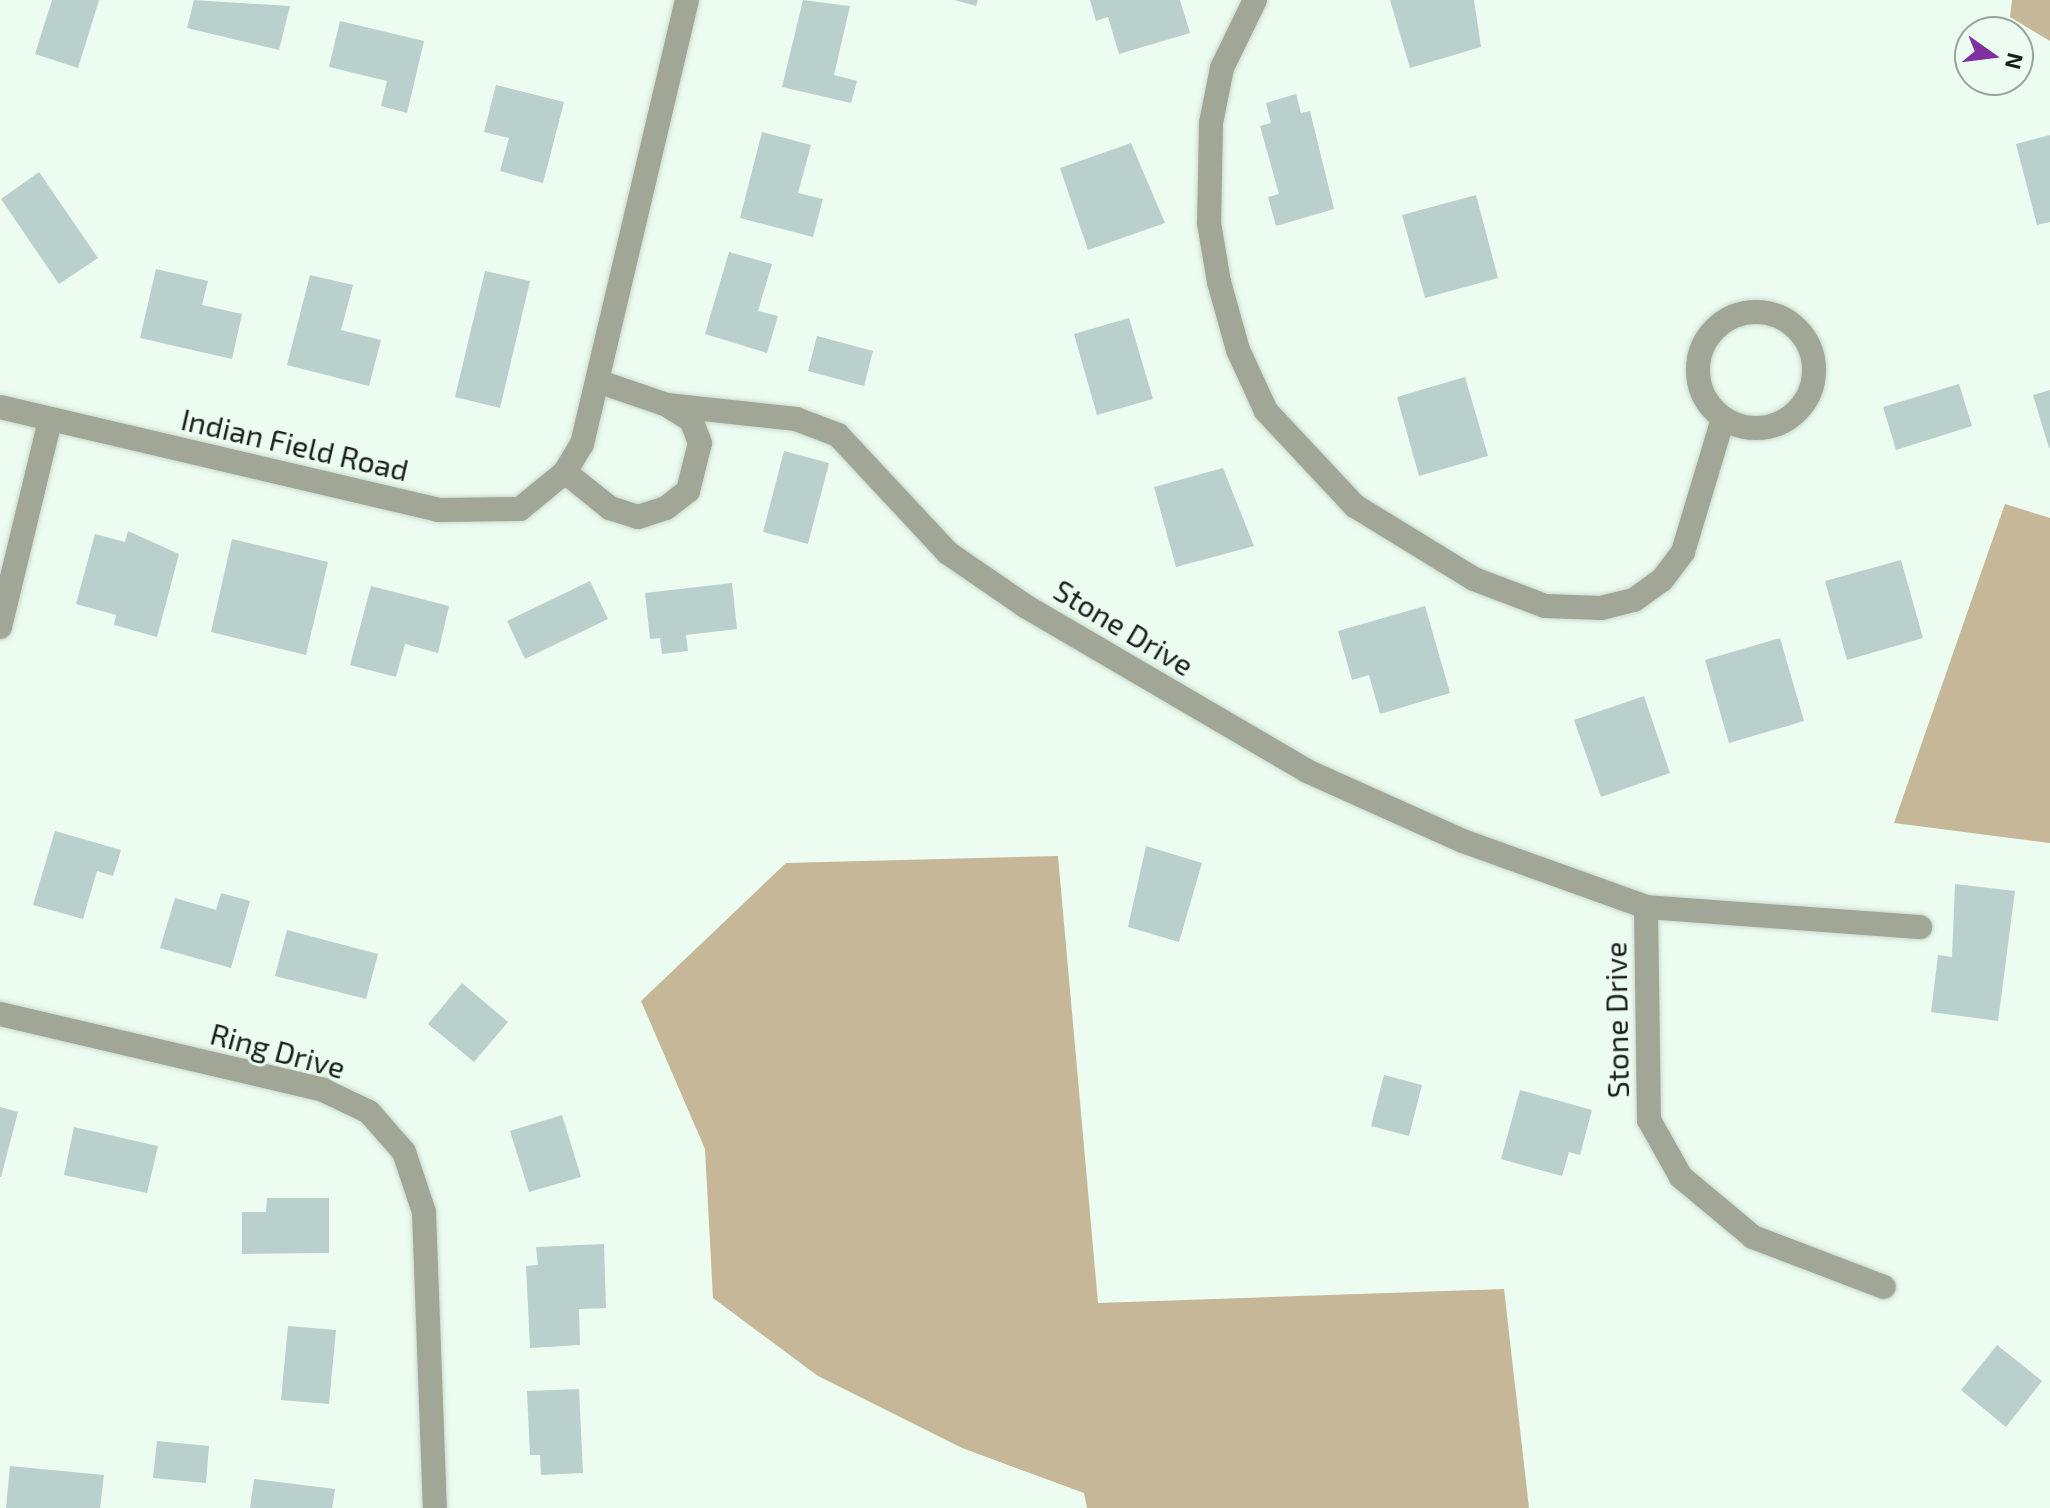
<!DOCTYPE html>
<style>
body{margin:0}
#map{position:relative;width:2050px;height:1508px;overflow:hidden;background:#ecfcf0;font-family:"Exo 2",sans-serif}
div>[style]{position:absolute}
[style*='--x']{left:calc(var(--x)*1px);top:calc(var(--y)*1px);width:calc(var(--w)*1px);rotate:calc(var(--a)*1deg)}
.forest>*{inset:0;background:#c5b797}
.building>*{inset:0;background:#bad0cc}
.roads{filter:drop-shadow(0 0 2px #cad9ce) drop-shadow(0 0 2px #cad9ce)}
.street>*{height:24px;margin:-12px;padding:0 12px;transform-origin:12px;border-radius:12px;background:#a1a697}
.street>.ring{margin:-12px;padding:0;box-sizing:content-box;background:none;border:24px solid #a1a697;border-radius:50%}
span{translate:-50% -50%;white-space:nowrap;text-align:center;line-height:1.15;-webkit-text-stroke:6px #ecfcf0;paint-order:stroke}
.street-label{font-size:30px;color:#191f1b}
.north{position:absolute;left:1954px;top:16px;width:80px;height:80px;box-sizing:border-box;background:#ecfcf0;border:2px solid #98a49b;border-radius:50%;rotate:104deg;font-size:22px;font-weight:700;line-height:32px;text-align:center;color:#191f1b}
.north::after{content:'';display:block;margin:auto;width:28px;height:36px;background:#7f30a1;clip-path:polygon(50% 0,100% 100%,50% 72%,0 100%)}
</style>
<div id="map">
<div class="forest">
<i style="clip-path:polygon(2012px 0,2050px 0,2050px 41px,2010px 17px)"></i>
<i style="clip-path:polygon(2005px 504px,2050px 518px,2050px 843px,1894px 823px)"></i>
<i style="clip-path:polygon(1058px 856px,1098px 1303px,1504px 1289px,1529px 1508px,1087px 1508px,1084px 1493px,962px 1448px,818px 1376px,713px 1298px,705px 1149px,641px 1001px,786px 863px)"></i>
</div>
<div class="building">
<i style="clip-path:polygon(52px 0,99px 0,78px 68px,35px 54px)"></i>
<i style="clip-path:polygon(194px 0,290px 6px,279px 50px,187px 28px)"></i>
<i style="clip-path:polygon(803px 0,850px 6px,834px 75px,857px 81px,851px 103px,782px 87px)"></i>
<i style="clip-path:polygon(954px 0,978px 0,976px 6px)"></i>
<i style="clip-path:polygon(1090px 0,1180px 0,1190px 33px,1119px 54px,1108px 17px,1096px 21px)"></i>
<i style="clip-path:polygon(1390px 0,1474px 0,1481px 47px,1410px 68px)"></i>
<i style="clip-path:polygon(340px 21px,424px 41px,407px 113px,381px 106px,387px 81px,329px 67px)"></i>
<i style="clip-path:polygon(496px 85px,564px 102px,543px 183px,500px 171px,509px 138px,484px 132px)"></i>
<i style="clip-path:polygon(1296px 94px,1301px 113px,1310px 111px,1334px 209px,1276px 226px,1268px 197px,1279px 194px,1260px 126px,1271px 123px,1266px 103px)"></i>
<i style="clip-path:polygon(762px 132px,811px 145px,798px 193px,823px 199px,813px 237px,740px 218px)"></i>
<i style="clip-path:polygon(2050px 135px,2050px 222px,2037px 225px,2016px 144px)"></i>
<i style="clip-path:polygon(1131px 143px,1165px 223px,1088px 250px,1060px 168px)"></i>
<i style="clip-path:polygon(39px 172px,98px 258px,59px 284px,1px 199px)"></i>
<i style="clip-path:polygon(1476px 195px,1498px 278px,1425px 298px,1402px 215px)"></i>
<i style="clip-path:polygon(729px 252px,772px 264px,758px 311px,778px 316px,767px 353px,705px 334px)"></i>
<i style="clip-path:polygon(156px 269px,208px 281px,202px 305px,242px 314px,232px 359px,140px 338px)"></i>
<i style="clip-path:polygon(485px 271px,530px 281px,500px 408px,455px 397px)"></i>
<i style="clip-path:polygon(310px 275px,353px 285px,341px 330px,381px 340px,369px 386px,287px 365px)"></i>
<i style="clip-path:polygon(1129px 318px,1153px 399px,1097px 415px,1074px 334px)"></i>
<i style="clip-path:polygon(817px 336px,873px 351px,864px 386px,808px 371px)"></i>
<i style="clip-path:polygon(1465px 377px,1488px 456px,1419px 476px,1397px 397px)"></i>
<i style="clip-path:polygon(1959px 384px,1972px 426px,1896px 450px,1883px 407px)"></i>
<i style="clip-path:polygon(2050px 390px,2050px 448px,2049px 448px,2033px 395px)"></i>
<i style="clip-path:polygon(784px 451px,829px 463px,808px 544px,763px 532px)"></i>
<i style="clip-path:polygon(1223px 468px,1254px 546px,1176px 567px,1154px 487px)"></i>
<i style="clip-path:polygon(128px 531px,179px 554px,157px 637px,114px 625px,116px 615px,76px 604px,95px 534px,125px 542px)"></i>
<i style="clip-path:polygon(232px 539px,328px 562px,306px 655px,211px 632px)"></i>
<i style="clip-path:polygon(1901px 560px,1923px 638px,1847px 660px,1825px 581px)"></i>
<i style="clip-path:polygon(590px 581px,608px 619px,525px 659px,507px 621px)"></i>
<i style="clip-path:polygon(732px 583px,737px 629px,686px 635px,688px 651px,662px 654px,660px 638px,650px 639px,645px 593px)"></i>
<i style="clip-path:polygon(371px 586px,449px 606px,438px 653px,405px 644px,396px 677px,350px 665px)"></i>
<i style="clip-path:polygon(1425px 606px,1450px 693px,1380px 714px,1369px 675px,1352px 680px,1338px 631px)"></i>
<i style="clip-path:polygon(1780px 638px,1804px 721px,1729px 743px,1705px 660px)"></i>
<i style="clip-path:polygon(1644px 696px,1670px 773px,1601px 797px,1574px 720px)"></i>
<i style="clip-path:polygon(55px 831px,121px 850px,113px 876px,97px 871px,83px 919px,33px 905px)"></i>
<i style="clip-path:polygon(1146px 846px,1202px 863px,1179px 942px,1128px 927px)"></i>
<i style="clip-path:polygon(1955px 884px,2015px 891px,1998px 1021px,1931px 1012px,1938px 955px,1952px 957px)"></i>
<i style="clip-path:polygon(221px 893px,250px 901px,231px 968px,160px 948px,175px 898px,216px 910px)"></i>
<i style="clip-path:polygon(287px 930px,378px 954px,366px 999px,275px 976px)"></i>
<i style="clip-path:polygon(462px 983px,508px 1022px,474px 1062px,428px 1024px)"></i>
<i style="clip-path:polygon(1384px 1075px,1422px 1085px,1409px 1136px,1371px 1126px)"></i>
<i style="clip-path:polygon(1520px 1090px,1592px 1110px,1580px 1155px,1569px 1152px,1562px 1176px,1501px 1159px)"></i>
<i style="clip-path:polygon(0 1107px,18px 1112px,1px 1177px,0 1177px)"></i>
<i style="clip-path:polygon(562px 1115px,581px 1177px,529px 1192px,510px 1131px)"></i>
<i style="clip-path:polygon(74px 1127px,158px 1146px,147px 1193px,64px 1175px)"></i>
<i style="clip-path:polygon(267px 1198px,329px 1198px,329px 1253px,242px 1254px,242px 1212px,266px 1212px)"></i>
<i style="clip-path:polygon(604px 1244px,606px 1308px,579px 1309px,580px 1345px,530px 1348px,526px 1266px,538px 1265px,536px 1247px)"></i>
<i style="clip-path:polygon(288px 1326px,336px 1330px,329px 1404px,281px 1400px)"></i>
<i style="clip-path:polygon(1997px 1345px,2042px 1381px,2006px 1427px,1961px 1390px)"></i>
<i style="clip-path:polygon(579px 1389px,583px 1473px,541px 1475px,540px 1455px,530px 1455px,527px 1391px)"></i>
<i style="clip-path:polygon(157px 1441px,209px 1446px,206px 1483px,153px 1478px)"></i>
<i style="clip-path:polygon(10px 1466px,104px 1475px,100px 1508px,6px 1508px)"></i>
<i style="clip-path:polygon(254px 1479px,335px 1489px,332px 1508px,250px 1508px)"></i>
</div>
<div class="roads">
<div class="street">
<i style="--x:1255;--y:0;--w:76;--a:115.9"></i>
<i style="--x:1222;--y:68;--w:56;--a:101.3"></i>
<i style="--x:1211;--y:123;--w:100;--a:91.1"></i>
<i style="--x:1209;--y:223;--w:60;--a:80.4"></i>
<i style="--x:1219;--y:282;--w:71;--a:74.4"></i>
<i style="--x:1238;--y:350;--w:67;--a:65.3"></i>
<i style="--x:1266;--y:411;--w:130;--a:46.9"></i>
<i style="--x:1355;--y:506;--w:140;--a:31.5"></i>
<i style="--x:1474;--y:579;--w:76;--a:20.8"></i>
<i style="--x:1545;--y:606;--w:56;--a:2"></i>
<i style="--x:1601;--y:608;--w:34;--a:-14"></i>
<i style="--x:1634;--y:600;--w:34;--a:-36"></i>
<i style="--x:1662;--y:580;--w:35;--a:-53"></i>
<i style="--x:1683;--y:552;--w:139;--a:-73.3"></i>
<i class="ring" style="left:1698px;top:312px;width:92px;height:92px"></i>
<i style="--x:600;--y:382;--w:71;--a:18.9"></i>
<i style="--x:667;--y:405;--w:130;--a:6.2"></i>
<i style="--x:796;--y:419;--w:45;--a:20.9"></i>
<i style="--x:838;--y:435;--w:161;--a:47"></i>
<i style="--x:948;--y:553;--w:93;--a:34.5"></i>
<i style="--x:1025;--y:606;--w:327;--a:30.3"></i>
<i style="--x:1307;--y:771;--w:171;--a:24.2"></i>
<i style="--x:1463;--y:841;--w:195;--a:19.8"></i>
<i style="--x:1646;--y:907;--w:275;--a:4.2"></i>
<i style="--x:0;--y:407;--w:450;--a:13.2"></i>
<i style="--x:438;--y:510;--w:82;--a:-0.7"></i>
<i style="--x:520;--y:509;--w:58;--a:-39.4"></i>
<i style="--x:565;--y:472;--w:33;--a:-59"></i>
<i style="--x:582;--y:444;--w:456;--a:-76.7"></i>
<i style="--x:565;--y:472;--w:58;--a:38.7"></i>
<i style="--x:610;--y:508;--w:29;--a:18"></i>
<i style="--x:638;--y:517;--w:29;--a:-18"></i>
<i style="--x:666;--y:508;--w:28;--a:-38"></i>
<i style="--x:688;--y:491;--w:49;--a:-76"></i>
<i style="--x:700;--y:443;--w:25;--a:-111"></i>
<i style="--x:691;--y:420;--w:26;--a:-148"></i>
<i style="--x:0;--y:627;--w:213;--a:-76.4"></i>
<i style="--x:1646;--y:907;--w:213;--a:89.2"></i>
<i style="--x:1649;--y:1120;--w:65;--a:60.7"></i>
<i style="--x:1681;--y:1177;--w:94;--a:39.8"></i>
<i style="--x:1753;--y:1237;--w:140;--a:20.9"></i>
<i style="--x:0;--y:1014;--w:332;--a:13.2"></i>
<i style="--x:323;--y:1090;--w:51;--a:25.6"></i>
<i style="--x:369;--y:1112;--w:53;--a:48.8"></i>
<i style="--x:404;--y:1152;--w:63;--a:71.6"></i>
<i style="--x:424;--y:1212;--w:296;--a:87.9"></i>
</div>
</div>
<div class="street-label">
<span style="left:295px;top:444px;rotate:13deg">Indian Field Road</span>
<span style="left:1124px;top:627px;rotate:31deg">Stone Drive</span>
<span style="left:1616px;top:1020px;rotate:-91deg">Stone Drive</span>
<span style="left:278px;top:1050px;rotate:15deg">Ring Drive</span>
</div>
<div class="north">N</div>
</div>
